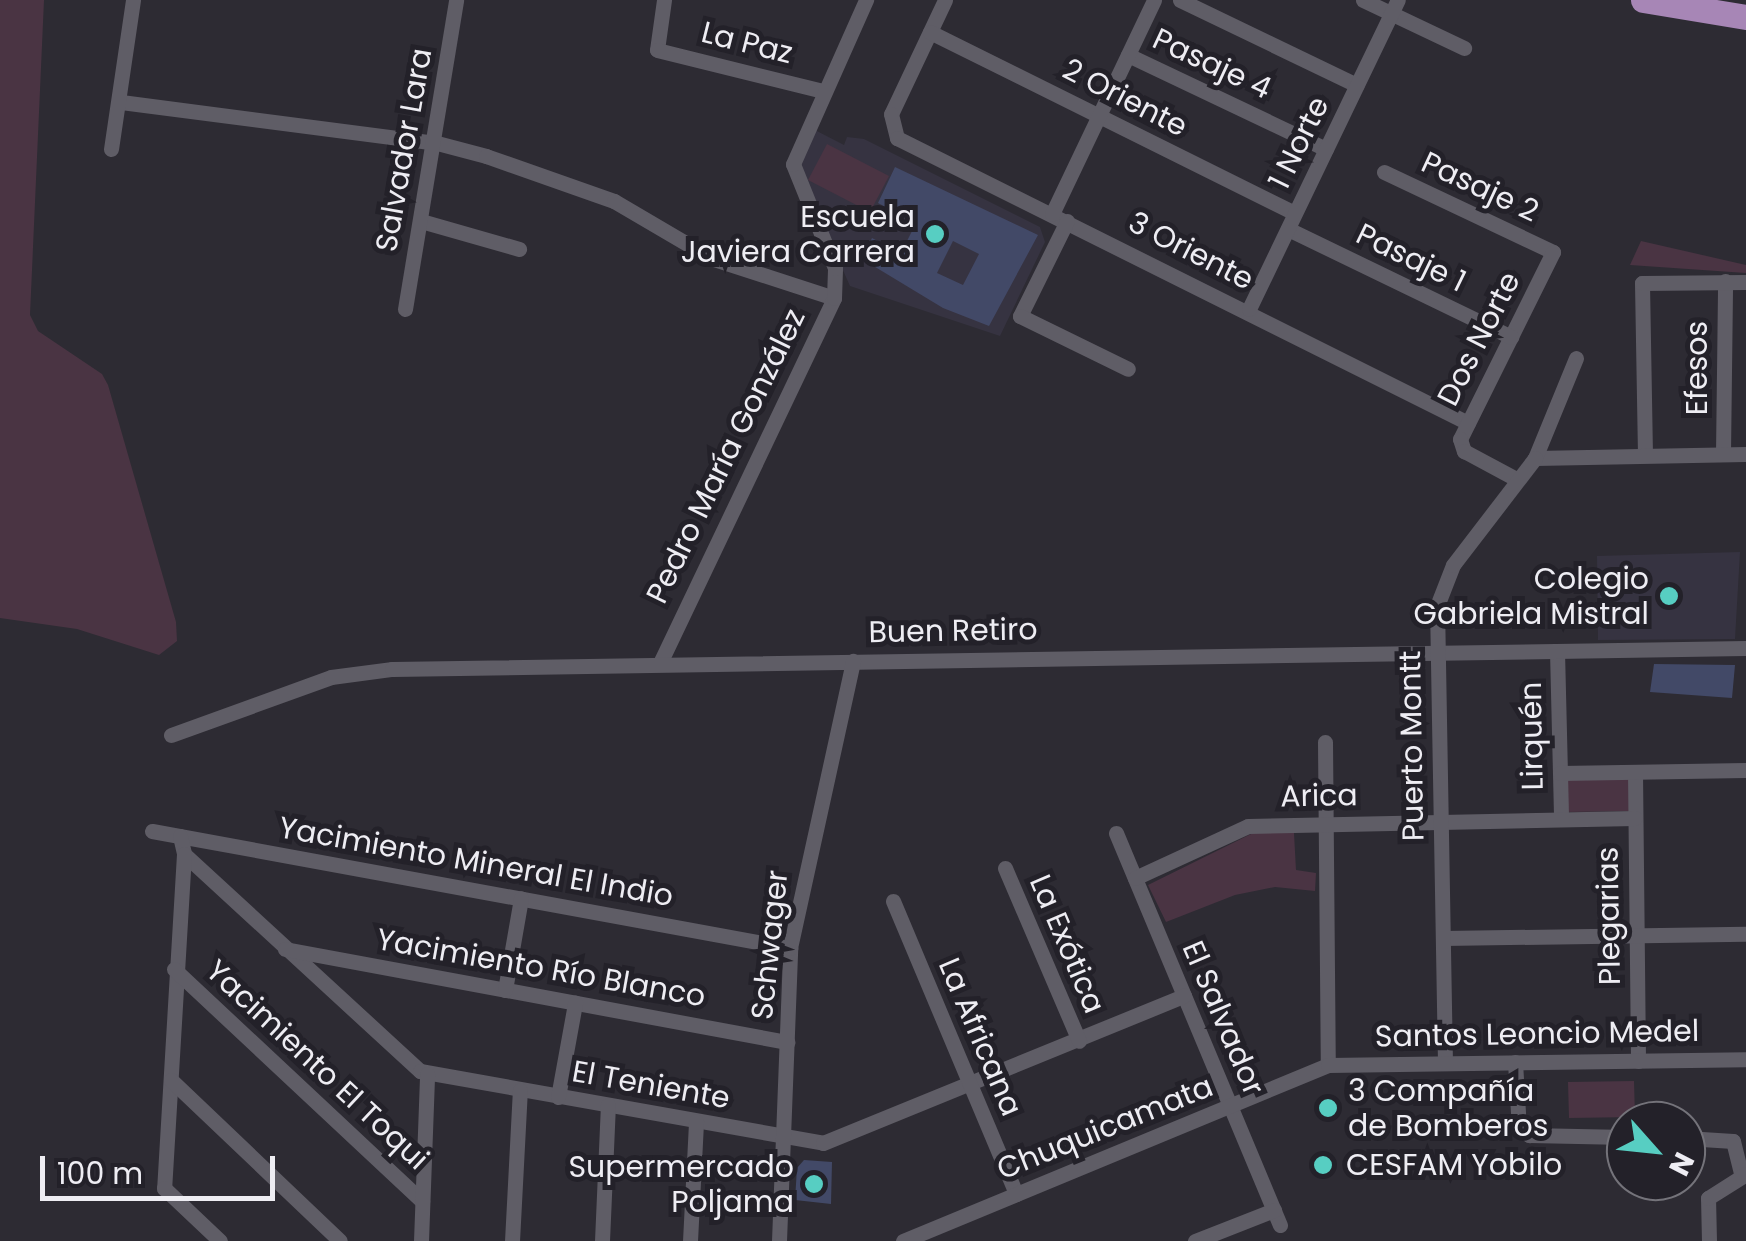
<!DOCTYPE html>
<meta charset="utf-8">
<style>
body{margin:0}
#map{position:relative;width:1746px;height:1241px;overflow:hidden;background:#2d2b33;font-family:Poppins,sans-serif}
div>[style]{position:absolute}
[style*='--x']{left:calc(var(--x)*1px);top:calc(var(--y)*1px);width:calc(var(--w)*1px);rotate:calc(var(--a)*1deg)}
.built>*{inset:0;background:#363341}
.green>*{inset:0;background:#4a3443}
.building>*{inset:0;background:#424967}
.street>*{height:15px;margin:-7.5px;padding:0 7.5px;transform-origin:7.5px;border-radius:7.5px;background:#5f5d66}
.primary>*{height:25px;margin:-12.5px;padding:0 12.5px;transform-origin:12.5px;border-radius:12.5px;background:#a786b6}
.dots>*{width:28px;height:28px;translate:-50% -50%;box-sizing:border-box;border:5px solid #232129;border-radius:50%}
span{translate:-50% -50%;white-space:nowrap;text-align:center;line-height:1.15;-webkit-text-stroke:10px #232129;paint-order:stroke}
.street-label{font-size:30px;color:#eeedf3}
.poi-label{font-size:30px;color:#eeedf3}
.right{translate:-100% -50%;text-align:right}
.left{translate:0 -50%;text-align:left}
.north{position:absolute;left:1606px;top:1101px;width:100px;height:100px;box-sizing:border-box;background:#232129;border:2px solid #74737a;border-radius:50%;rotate:117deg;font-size:28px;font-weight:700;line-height:40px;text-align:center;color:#eeedf3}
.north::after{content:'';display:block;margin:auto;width:35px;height:45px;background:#57cec2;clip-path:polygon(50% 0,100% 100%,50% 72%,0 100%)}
.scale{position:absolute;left:40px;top:1156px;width:235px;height:45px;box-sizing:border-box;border:5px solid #eeedf3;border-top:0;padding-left:12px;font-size:30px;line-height:35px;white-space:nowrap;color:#eeedf3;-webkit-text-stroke:8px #232129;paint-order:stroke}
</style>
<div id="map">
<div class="built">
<i style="clip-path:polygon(813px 129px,844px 145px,847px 137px,864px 139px,1040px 227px,1045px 242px,1000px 336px,850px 286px,798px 169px)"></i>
<i style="clip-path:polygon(1740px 552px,1735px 639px,1598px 640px,1597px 556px)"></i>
</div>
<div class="green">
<i style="clip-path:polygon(0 0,44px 0,30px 315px,38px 331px,102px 374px,108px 385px,176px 622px,177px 641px,159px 655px,77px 629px,0 618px)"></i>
<i style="clip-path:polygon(827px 144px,889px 176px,870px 212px,808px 180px)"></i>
<i style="clip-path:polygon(1641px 241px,1746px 265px,1746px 273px,1630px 265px)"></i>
<i style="clip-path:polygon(1568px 776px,1630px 779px,1631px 811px,1565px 812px)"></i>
<i style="clip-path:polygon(1253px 833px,1294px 833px,1296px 870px,1316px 873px,1315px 891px,1275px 887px,1235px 895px,1166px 922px,1148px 885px)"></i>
<i style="clip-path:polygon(1634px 1081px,1635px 1117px,1569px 1118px,1568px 1082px)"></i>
</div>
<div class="building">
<i style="clip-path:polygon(evenodd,895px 167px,1038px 235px,989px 326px,943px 308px,862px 259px,872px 238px,901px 253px,916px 223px,878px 203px,895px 167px,953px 241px,979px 254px,963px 285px,937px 273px,953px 241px)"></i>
<i style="clip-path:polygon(1654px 664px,1735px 665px,1732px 698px,1650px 692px)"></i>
<i style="clip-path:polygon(804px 1160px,832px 1162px,831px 1204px,795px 1200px,797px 1168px)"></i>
</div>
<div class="street">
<i style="--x:664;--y:0;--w:50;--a:98"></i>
<i style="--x:657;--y:50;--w:171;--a:13.9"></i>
<i style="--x:945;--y:0;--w:126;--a:115.3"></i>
<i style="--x:891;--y:114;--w:25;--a:76"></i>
<i style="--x:897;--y:138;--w:638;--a:26.52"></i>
<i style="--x:1180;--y:0;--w:196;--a:25.7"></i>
<i style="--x:1363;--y:0;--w:112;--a:25.4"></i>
<i style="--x:930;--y:32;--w:407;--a:26.4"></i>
<i style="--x:1128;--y:55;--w:219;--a:25.4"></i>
<i style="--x:121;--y:102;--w:319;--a:7.4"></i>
<i style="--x:437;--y:143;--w:51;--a:14.9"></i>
<i style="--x:486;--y:156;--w:136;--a:19.4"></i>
<i style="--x:614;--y:201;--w:113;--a:30.4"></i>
<i style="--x:711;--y:258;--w:129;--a:18"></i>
<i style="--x:111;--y:149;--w:151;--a:-81.6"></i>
<i style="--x:1384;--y:172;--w:187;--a:25.3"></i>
<i style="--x:1553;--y:252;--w:209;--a:116.4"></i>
<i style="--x:1460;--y:439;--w:13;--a:72"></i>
<i style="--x:1464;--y:451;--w:59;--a:28.3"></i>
<i style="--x:1052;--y:214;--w:237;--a:-64.5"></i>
<i style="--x:421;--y:221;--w:102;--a:15.9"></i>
<i style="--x:1067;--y:221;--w:106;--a:116.3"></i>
<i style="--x:1020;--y:316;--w:120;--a:26.1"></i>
<i style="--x:1288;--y:229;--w:248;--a:25.8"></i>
<i style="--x:405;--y:309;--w:313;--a:-80.6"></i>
<i style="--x:1249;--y:309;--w:343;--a:-64.3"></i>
<i style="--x:1723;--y:454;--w:173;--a:-89.3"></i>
<i style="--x:1645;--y:455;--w:172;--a:-91"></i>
<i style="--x:1642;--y:283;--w:104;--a:-0.6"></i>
<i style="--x:1535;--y:458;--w:211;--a:-1.1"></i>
<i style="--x:1535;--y:458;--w:108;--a:-67.7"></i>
<i style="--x:1557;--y:651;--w:168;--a:88.6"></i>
<i style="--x:660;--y:663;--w:404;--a:-64.5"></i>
<i style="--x:834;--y:298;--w:30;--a:-88"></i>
<i style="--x:835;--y:268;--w:112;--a:-112"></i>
<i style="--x:793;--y:164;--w:180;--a:-66"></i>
<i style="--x:171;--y:735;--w:170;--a:-19.9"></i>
<i style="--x:331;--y:677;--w:62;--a:-7.5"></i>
<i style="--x:392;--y:669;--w:1354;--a:-0.89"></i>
<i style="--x:1325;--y:742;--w:323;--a:89.5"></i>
<i style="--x:1635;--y:772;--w:289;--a:89.4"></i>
<i style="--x:1560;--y:773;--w:186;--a:-0.9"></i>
<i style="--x:152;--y:831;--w:649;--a:10.39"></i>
<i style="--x:1116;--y:833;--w:425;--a:67.3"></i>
<i style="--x:180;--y:836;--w:18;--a:77"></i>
<i style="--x:184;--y:854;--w:321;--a:42.6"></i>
<i style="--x:420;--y:1071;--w:409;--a:10.1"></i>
<i style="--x:823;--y:1143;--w:390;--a:-22.2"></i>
<i style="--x:184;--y:854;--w:335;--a:93.4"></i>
<i style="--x:164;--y:1188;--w:77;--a:43.4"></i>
<i style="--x:1005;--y:868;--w:188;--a:66.8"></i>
<i style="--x:1135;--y:878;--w:124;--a:-24.7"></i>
<i style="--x:1248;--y:826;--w:387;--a:-1.2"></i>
<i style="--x:893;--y:901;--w:318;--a:67.2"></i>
<i style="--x:1443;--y:938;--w:303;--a:-0.8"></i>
<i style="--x:285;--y:949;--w:511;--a:10.5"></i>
<i style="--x:174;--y:969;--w:340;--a:43.1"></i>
<i style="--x:505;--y:990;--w:93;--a:-80.1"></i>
<i style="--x:1515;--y:1062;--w:67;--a:86.6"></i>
<i style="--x:1519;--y:1129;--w:12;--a:31"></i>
<i style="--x:1529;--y:1135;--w:97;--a:1.2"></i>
<i style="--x:1445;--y:1063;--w:457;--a:-91"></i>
<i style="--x:1437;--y:606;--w:44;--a:-68.7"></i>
<i style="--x:1453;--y:565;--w:135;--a:-52.5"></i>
<i style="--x:171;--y:1080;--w:233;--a:43.6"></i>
<i style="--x:558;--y:1097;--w:96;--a:-79.7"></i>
<i style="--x:1686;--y:1138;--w:47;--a:3.7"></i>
<i style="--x:1733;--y:1141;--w:36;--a:76"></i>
<i style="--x:421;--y:1241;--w:167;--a:-87.9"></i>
<i style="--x:512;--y:1241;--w:151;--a:-87"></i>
<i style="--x:602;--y:1241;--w:136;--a:-87.5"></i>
<i style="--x:690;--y:1241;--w:120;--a:-87.1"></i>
<i style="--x:779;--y:1241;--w:293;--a:-87.8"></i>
<i style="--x:790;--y:948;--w:294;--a:-77.6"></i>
<i style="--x:903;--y:1241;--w:460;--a:-22.5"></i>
<i style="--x:1328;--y:1065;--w:418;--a:-0.8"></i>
<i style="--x:1195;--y:1241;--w:85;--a:-21.4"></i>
<i style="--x:1709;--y:1241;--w:43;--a:-91.3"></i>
<i style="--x:1708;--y:1198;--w:45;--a:-32.3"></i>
</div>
<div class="primary">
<i style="--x:1643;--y:0;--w:104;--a:9.4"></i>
</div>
<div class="dots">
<i style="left:935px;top:234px;background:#57cec2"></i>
<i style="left:1669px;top:596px;background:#57cec2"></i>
<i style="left:1328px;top:1108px;background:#57cec2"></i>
<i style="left:1323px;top:1165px;background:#57cec2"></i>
<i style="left:814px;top:1184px;background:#57cec2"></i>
</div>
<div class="street-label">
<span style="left:747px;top:43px;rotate:14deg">La Paz</span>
<span style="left:1212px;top:64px;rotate:25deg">Pasaje 4</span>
<span style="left:1125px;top:98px;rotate:27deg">2 Oriente</span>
<span style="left:1299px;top:143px;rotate:-64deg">1 Norte</span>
<span style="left:404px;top:150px;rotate:-80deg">Salvador Lara</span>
<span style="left:1480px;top:187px;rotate:25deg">Pasaje 2</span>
<span style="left:1191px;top:251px;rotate:27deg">3 Oriente</span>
<span style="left:1411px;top:258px;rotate:26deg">Pasaje 1</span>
<span style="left:1479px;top:339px;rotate:-63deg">Dos Norte</span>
<span style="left:1697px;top:368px;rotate:-90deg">Efesos</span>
<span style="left:726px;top:456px;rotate:-64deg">Pedro María González</span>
<span style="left:953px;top:631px;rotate:-1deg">Buen Retiro</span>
<span style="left:1532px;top:736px;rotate:-91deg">Lirquén</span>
<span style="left:1412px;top:746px;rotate:-91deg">Puerto Montt</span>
<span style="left:1319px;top:796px;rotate:-1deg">Arica</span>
<span style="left:476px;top:862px;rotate:10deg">Yacimiento Mineral El Indio</span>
<span style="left:1609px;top:916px;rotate:-91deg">Plegarias</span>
<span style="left:1067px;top:944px;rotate:67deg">La Exótica</span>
<span style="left:770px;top:945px;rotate:-84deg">Schwager</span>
<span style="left:541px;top:968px;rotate:10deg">Yacimiento Río Blanco</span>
<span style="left:1223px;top:1018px;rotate:67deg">El Salvador</span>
<span style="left:1537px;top:1034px;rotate:-1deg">Santos Leoncio Medel</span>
<span style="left:980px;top:1037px;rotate:67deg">La Africana</span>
<span style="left:317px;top:1065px;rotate:43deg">Yacimiento El Toqui</span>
<span style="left:651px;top:1085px;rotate:10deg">El Teniente</span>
<span style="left:1105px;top:1128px;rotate:-22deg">Chuquicamata</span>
</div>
<div class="poi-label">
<span class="right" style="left:915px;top:234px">Escuela<br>Javiera Carrera</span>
<span class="right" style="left:1649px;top:596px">Colegio<br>Gabriela Mistral</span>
<span class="left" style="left:1348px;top:1108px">3 Compañía<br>de Bomberos</span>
<span class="left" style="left:1346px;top:1165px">CESFAM Yobilo</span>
<span class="right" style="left:794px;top:1184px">Supermercado<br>Poljama</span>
</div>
<div class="north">N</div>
<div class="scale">100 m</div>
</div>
